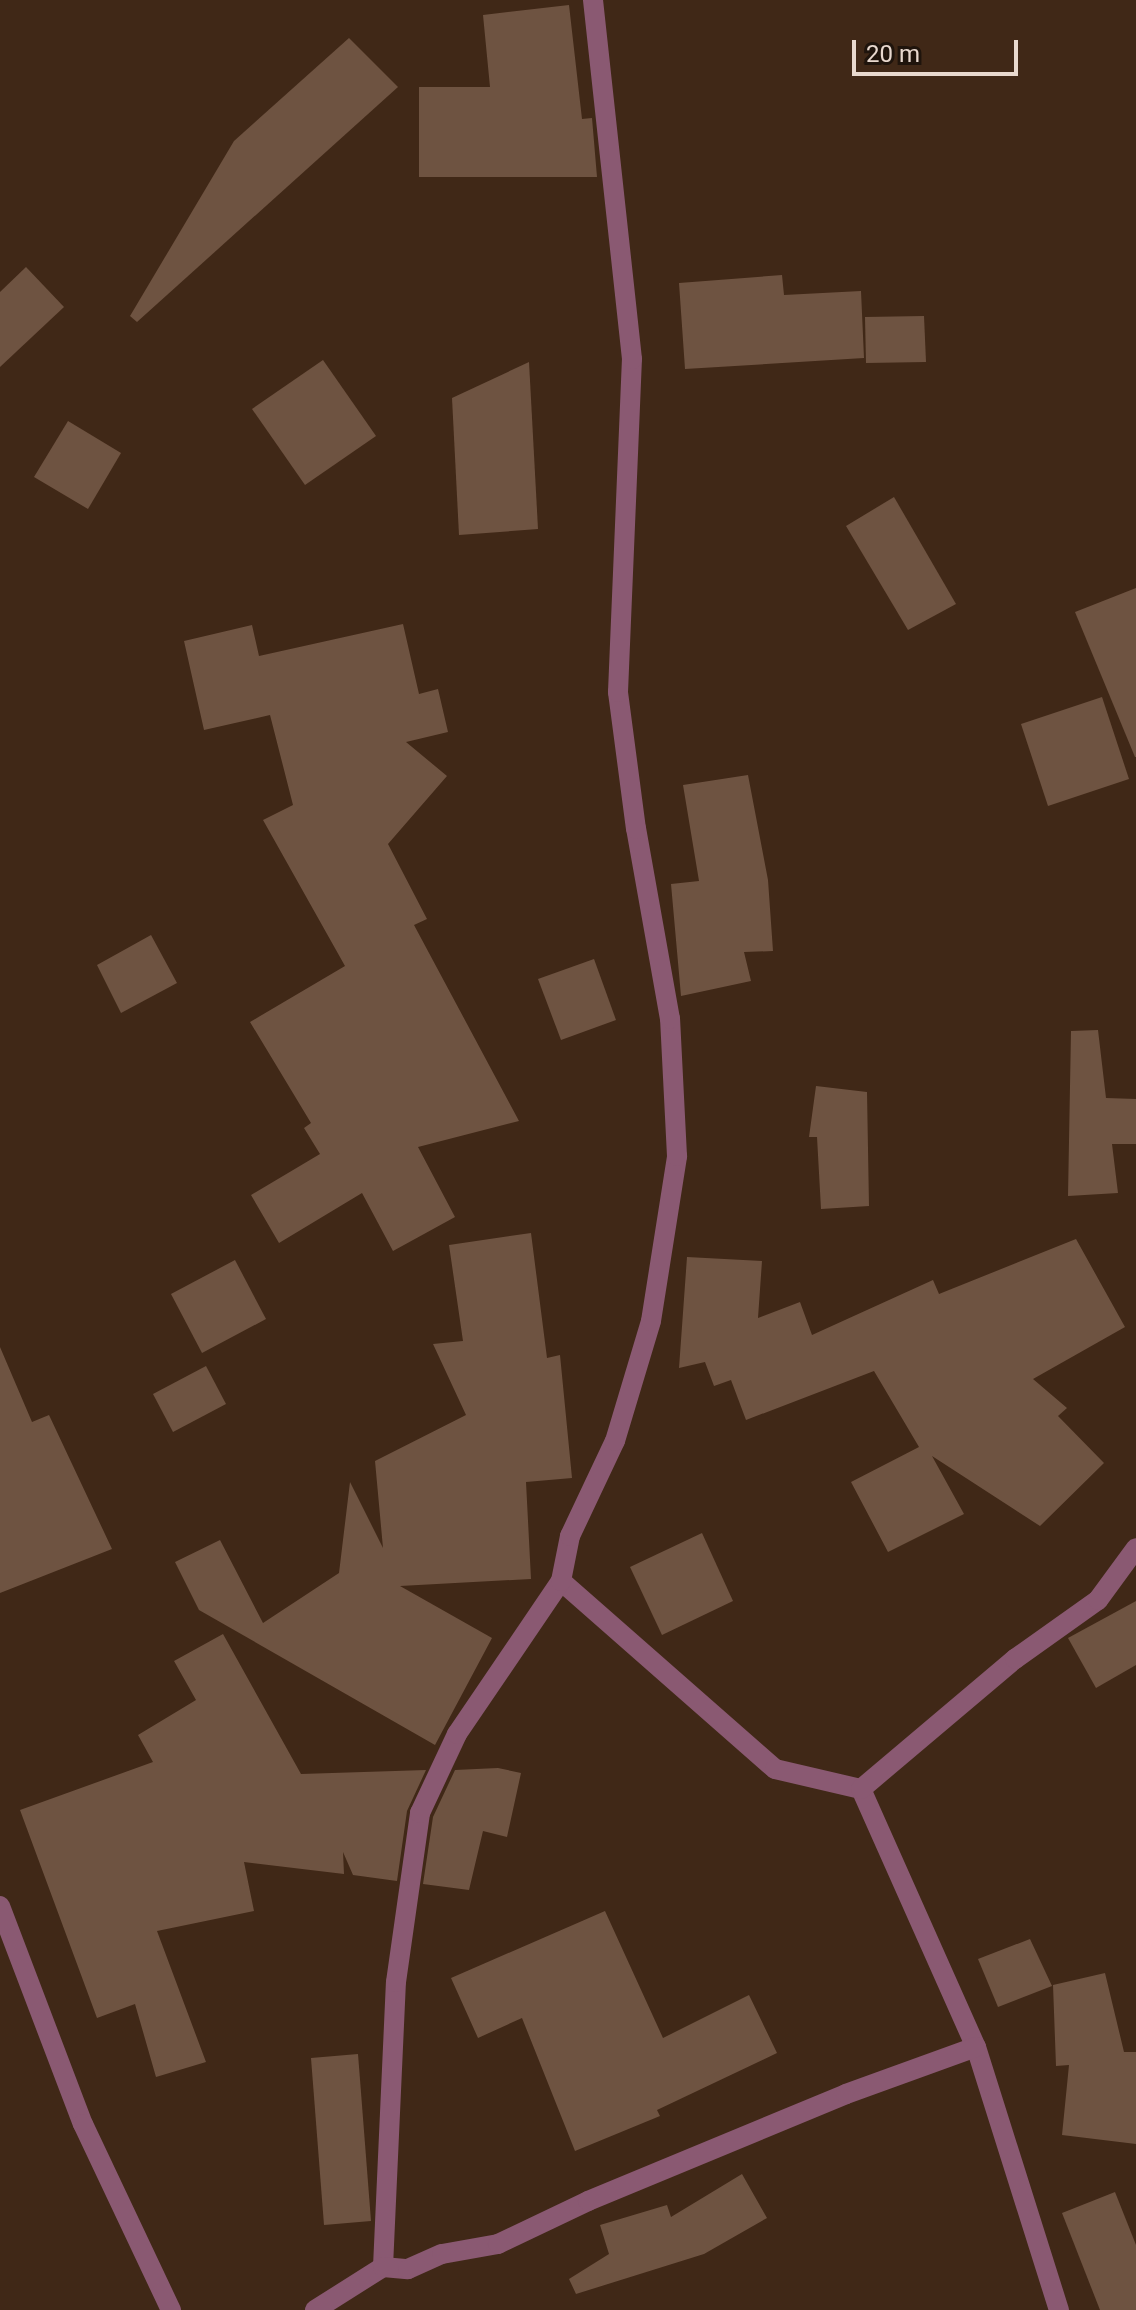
<!DOCTYPE html>
<style>
body{margin:0}
#map{position:relative;width:1136px;height:2310px;overflow:hidden;background:#402817;font-family:Roboto,sans-serif}
div>[style]{position:absolute}
[style*='--x']{left:calc(var(--x)*1px);top:calc(var(--y)*1px);width:calc(var(--w)*1px);rotate:calc(var(--a)*1deg)}
.building>*{inset:0;background:#6e5341}
.minor>*{height:20px;margin:-10px;padding:0 10px;transform-origin:10px;border-radius:10px;background:#8a5972}
span{translate:-50% -50%;white-space:nowrap;text-align:center;line-height:1.15;-webkit-text-stroke:6px #1f140c;paint-order:stroke}
.scale{position:absolute;left:852px;top:40px;width:166px;height:36px;box-sizing:border-box;border:4px solid #e8d8ce;border-top:0;padding-left:10px;font-size:24px;line-height:28px;white-space:nowrap;color:#e8d8ce;-webkit-text-stroke:6px #1f140c;paint-order:stroke}
</style>
<div id="map">
<div class="building">
<i style="clip-path:polygon(569px 5px,582px 119px,592px 118px,597px 177px,419px 177px,419px 87px,490px 87px,483px 15px)"></i>
<i style="clip-path:polygon(349px 38px,398px 87px,137px 322px,130px 316px,234px 141px)"></i>
<i style="clip-path:polygon(26px 267px,64px 307px,0 367px,0 292px)"></i>
<i style="clip-path:polygon(782px 275px,784px 295px,861px 291px,864px 358px,685px 369px,679px 283px)"></i>
<i style="clip-path:polygon(924px 316px,926px 362px,866px 363px,865px 317px)"></i>
<i style="clip-path:polygon(323px 360px,376px 436px,305px 485px,252px 409px)"></i>
<i style="clip-path:polygon(529px 362px,538px 529px,459px 535px,452px 398px)"></i>
<i style="clip-path:polygon(68px 421px,121px 453px,88px 509px,34px 477px)"></i>
<i style="clip-path:polygon(894px 497px,956px 604px,908px 630px,846px 526px)"></i>
<i style="clip-path:polygon(1136px 588px,1136px 757px,1135px 757px,1075px 612px)"></i>
<i style="clip-path:polygon(403px 624px,419px 694px,438px 689px,448px 732px,406px 742px,447px 776px,388px 844px,427px 919px,414px 925px,519px 1121px,418px 1147px,455px 1217px,393px 1251px,362px 1193px,279px 1243px,251px 1195px,320px 1154px,304px 1128px,311px 1123px,250px 1022px,345px 966px,263px 820px,293px 805px,270px 715px,204px 730px,184px 641px,252px 625px,259px 656px)"></i>
<i style="clip-path:polygon(1102px 697px,1129px 779px,1048px 806px,1021px 724px)"></i>
<i style="clip-path:polygon(748px 775px,768px 880px,773px 951px,744px 952px,751px 981px,681px 996px,671px 884px,699px 881px,683px 785px)"></i>
<i style="clip-path:polygon(151px 935px,177px 983px,121px 1013px,97px 965px)"></i>
<i style="clip-path:polygon(594px 959px,616px 1020px,561px 1040px,538px 979px)"></i>
<i style="clip-path:polygon(1098px 1030px,1106px 1098px,1136px 1099px,1136px 1144px,1112px 1144px,1118px 1193px,1068px 1196px,1071px 1031px)"></i>
<i style="clip-path:polygon(816px 1086px,867px 1092px,869px 1206px,821px 1209px,817px 1137px,809px 1137px)"></i>
<i style="clip-path:polygon(531px 1233px,547px 1358px,560px 1355px,572px 1478px,526px 1482px,531px 1579px,400px 1586px,492px 1638px,435px 1745px,199px 1610px,175px 1562px,220px 1540px,263px 1623px,339px 1573px,350px 1482px,383px 1548px,375px 1461px,466px 1415px,433px 1344px,463px 1341px,449px 1245px)"></i>
<i style="clip-path:polygon(1076px 1239px,1125px 1327px,1033px 1379px,1067px 1408px,1058px 1416px,1104px 1463px,1040px 1526px,932px 1456px,964px 1514px,888px 1552px,851px 1482px,919px 1447px,874px 1371px,746px 1420px,731px 1380px,714px 1386px,705px 1362px,679px 1368px,687px 1257px,762px 1261px,758px 1318px,800px 1302px,812px 1335px,933px 1280px,939px 1294px)"></i>
<i style="clip-path:polygon(235px 1260px,266px 1319px,202px 1353px,171px 1294px)"></i>
<i style="clip-path:polygon(0 1347px,32px 1422px,49px 1415px,112px 1549px,0 1593px)"></i>
<i style="clip-path:polygon(206px 1366px,226px 1404px,173px 1432px,153px 1394px)"></i>
<i style="clip-path:polygon(702px 1533px,733px 1601px,662px 1635px,630px 1567px)"></i>
<i style="clip-path:polygon(1136px 1601px,1136px 1665px,1096px 1688px,1068px 1638px)"></i>
<i style="clip-path:polygon(223px 1634px,301px 1774px,426px 1770px,407px 1811px,397px 1881px,353px 1875px,343px 1852px,344px 1874px,244px 1862px,254px 1911px,157px 1931px,206px 2062px,156px 2077px,135px 2004px,97px 2018px,20px 1810px,153px 1762px,138px 1735px,196px 1700px,174px 1661px)"></i>
<i style="clip-path:polygon(498px 1768px,521px 1773px,507px 1837px,483px 1831px,469px 1890px,423px 1884px,433px 1817px,455px 1770px)"></i>
<i style="clip-path:polygon(605px 1911px,663px 2038px,749px 1995px,777px 2053px,657px 2110px,660px 2116px,575px 2151px,522px 2018px,478px 2038px,451px 1978px)"></i>
<i style="clip-path:polygon(1030px 1939px,1052px 1986px,998px 2007px,978px 1959px)"></i>
<i style="clip-path:polygon(1105px 1973px,1124px 2052px,1136px 2052px,1136px 2144px,1062px 2135px,1069px 2065px,1056px 2066px,1053px 1985px)"></i>
<i style="clip-path:polygon(358px 2054px,371px 2221px,324px 2225px,311px 2058px)"></i>
<i style="clip-path:polygon(742px 2174px,767px 2218px,704px 2254px,576px 2294px,569px 2279px,609px 2254px,600px 2225px,667px 2205px,671px 2217px)"></i>
<i style="clip-path:polygon(1115px 2192px,1136px 2245px,1136px 2310px,1100px 2310px,1062px 2213px)"></i>
</div>
<div class="minor">
<i style="--x:561;--y:1581;--w:285;--a:41.3"></i>
<i style="--x:775;--y:1769;--w:88;--a:13.1"></i>
<i style="--x:861;--y:1789;--w:282;--a:66"></i>
<i style="--x:976;--y:2047;--w:276;--a:72.5"></i>
<i style="--x:861;--y:1789;--w:202;--a:-40.2"></i>
<i style="--x:1015;--y:1659;--w:102;--a:-35.4"></i>
<i style="--x:1098;--y:1600;--w:64;--a:-53.8"></i>
<i style="--x:0;--y:1906;--w:233;--a:69.2"></i>
<i style="--x:83;--y:2124;--w:206;--a:64.7"></i>
<i style="--x:383;--y:2267;--w:285;--a:-87.4"></i>
<i style="--x:396;--y:1982;--w:171;--a:-81.9"></i>
<i style="--x:420;--y:1813;--w:87;--a:-64.9"></i>
<i style="--x:457;--y:1734;--w:185;--a:-55.8"></i>
<i style="--x:561;--y:1581;--w:46;--a:-78.7"></i>
<i style="--x:570;--y:1536;--w:105;--a:-64.7"></i>
<i style="--x:615;--y:1441;--w:125;--a:-73.3"></i>
<i style="--x:651;--y:1321;--w:167;--a:-81"></i>
<i style="--x:677;--y:1156;--w:137;--a:-92.9"></i>
<i style="--x:670;--y:1019;--w:193;--a:-100.1"></i>
<i style="--x:636;--y:829;--w:138;--a:-97.5"></i>
<i style="--x:618;--y:692;--w:333;--a:-87.6"></i>
<i style="--x:632;--y:359;--w:361;--a:-96.2"></i>
<i style="--x:315;--y:2310;--w:80;--a:-32.3"></i>
<i style="--x:383;--y:2267;--w:25;--a:5"></i>
<i style="--x:408;--y:2269;--w:37;--a:-24"></i>
<i style="--x:442;--y:2254;--w:57;--a:-10.1"></i>
<i style="--x:498;--y:2244;--w:100;--a:-25.5"></i>
<i style="--x:588;--y:2201;--w:279;--a:-22.5"></i>
<i style="--x:846;--y:2094;--w:138;--a:-19.9"></i>
</div>
<div class="scale">20 m</div>
</div>
